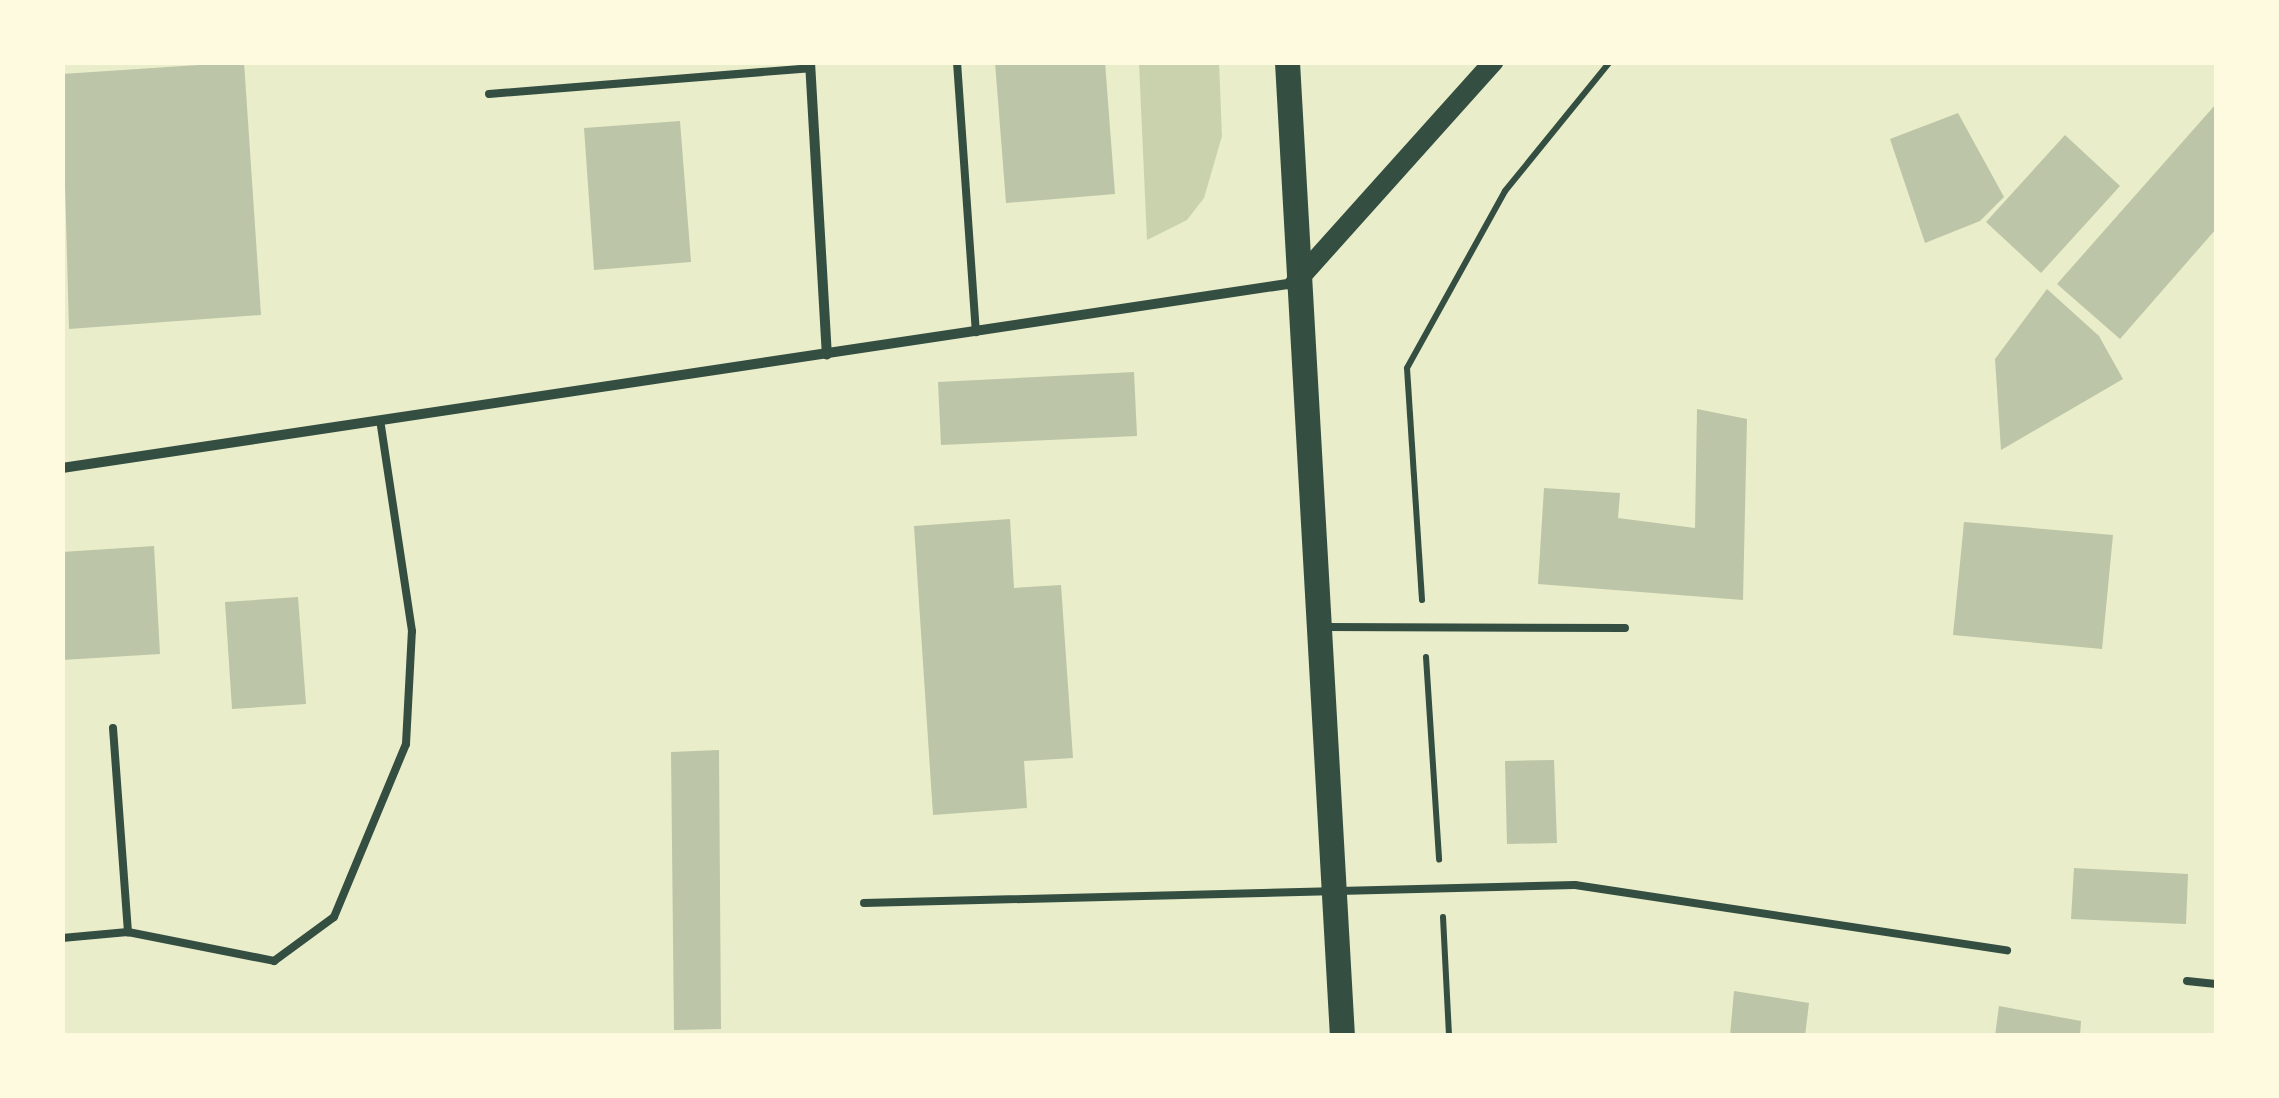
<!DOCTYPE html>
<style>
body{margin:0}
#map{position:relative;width:2279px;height:1098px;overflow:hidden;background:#e9edc9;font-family:"IBM Plex Sans",sans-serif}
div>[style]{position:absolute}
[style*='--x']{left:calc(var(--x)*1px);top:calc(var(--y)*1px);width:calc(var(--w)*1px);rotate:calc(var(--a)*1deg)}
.green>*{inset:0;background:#cad2ad}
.building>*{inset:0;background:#bcc5a7}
.path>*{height:6px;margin:-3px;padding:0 3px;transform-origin:3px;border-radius:3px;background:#344e41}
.service>*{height:8px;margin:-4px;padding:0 4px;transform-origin:4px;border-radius:4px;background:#344e41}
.minor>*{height:10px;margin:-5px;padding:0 5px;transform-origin:5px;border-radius:5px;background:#344e41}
.secondary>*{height:20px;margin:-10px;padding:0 10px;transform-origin:10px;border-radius:10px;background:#344e41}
.primary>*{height:25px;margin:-12.5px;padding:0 12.5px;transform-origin:12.5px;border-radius:12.5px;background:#344e41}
span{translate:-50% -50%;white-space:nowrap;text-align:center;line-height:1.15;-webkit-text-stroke:9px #fefae0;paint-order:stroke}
.frame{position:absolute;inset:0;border:65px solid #fefae0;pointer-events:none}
</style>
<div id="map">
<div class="green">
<i style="clip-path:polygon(1139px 63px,1219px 63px,1222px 136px,1204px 198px,1187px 220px,1147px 240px)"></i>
</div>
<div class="building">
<i style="clip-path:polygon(244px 62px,261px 315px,69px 329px,62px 74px)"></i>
<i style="clip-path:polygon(995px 62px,1105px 62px,1115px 194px,1006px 203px)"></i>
<i style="clip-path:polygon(2216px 104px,2216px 229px,2120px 339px,2057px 284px)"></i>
<i style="clip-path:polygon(1958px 113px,2004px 197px,1980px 221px,1925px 243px,1890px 139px)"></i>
<i style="clip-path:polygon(680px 121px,691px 262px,594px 270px,584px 128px)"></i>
<i style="clip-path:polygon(2065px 135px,2120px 186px,2041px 273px,1986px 222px)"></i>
<i style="clip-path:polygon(2047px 289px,2099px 336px,2123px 379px,2001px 450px,1995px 359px)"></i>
<i style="clip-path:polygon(1134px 372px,1137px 436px,941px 445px,938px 382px)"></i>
<i style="clip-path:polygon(1697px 409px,1747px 419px,1743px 600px,1538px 584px,1544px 488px,1620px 493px,1618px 518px,1695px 528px)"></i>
<i style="clip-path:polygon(1010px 519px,1014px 588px,1061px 585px,1073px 758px,1024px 761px,1027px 808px,933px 815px,914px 526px)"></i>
<i style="clip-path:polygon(1964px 522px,2113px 535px,2102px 649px,1953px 635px)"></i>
<i style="clip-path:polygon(154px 546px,160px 654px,62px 660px,62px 552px)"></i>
<i style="clip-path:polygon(298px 597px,306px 704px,232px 709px,225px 602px)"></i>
<i style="clip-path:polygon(719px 750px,721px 1029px,674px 1030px,671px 752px)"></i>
<i style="clip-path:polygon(1554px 760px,1557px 843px,1507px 844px,1505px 761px)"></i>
<i style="clip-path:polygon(2074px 868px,2188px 874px,2186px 924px,2071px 919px)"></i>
<i style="clip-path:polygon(1734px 991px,1809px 1003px,1805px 1036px,1730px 1036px)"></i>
<i style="clip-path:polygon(1999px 1006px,2081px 1021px,2080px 1036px,1995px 1036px)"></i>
</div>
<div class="path">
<i style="--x:1422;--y:600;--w:232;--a:-93.7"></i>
<i style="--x:1407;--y:368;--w:202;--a:-61"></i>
<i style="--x:1505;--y:191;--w:166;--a:-50.9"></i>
<i style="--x:1426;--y:657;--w:203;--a:86.3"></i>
<i style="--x:1443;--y:917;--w:119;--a:87.1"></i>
</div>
<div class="service">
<i style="--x:957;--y:62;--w:271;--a:86"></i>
<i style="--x:489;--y:94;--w:322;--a:-4.6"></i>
<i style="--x:1324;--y:627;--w:301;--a:0.2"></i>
<i style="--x:113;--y:728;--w:205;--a:85.8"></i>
<i style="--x:864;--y:903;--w:711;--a:-1.45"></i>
<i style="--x:1575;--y:885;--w:437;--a:8.6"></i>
<i style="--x:62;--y:938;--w:66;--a:-5.2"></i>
<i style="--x:128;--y:932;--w:149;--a:11.2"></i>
<i style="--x:274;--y:961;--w:74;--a:-36.3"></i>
<i style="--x:334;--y:917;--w:187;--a:-67.4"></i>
<i style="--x:406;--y:744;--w:113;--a:-87"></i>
<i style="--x:412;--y:631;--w:208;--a:-98.6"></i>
<i style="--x:2187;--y:981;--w:29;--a:6"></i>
</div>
<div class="minor">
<i style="--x:810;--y:62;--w:293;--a:86.7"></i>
<i style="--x:62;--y:468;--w:1246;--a:-8.54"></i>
</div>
<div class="secondary">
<i style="--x:1295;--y:283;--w:297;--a:-48.1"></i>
</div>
<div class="primary">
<i style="--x:1287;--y:62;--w:976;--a:86.77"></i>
</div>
<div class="frame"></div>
</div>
